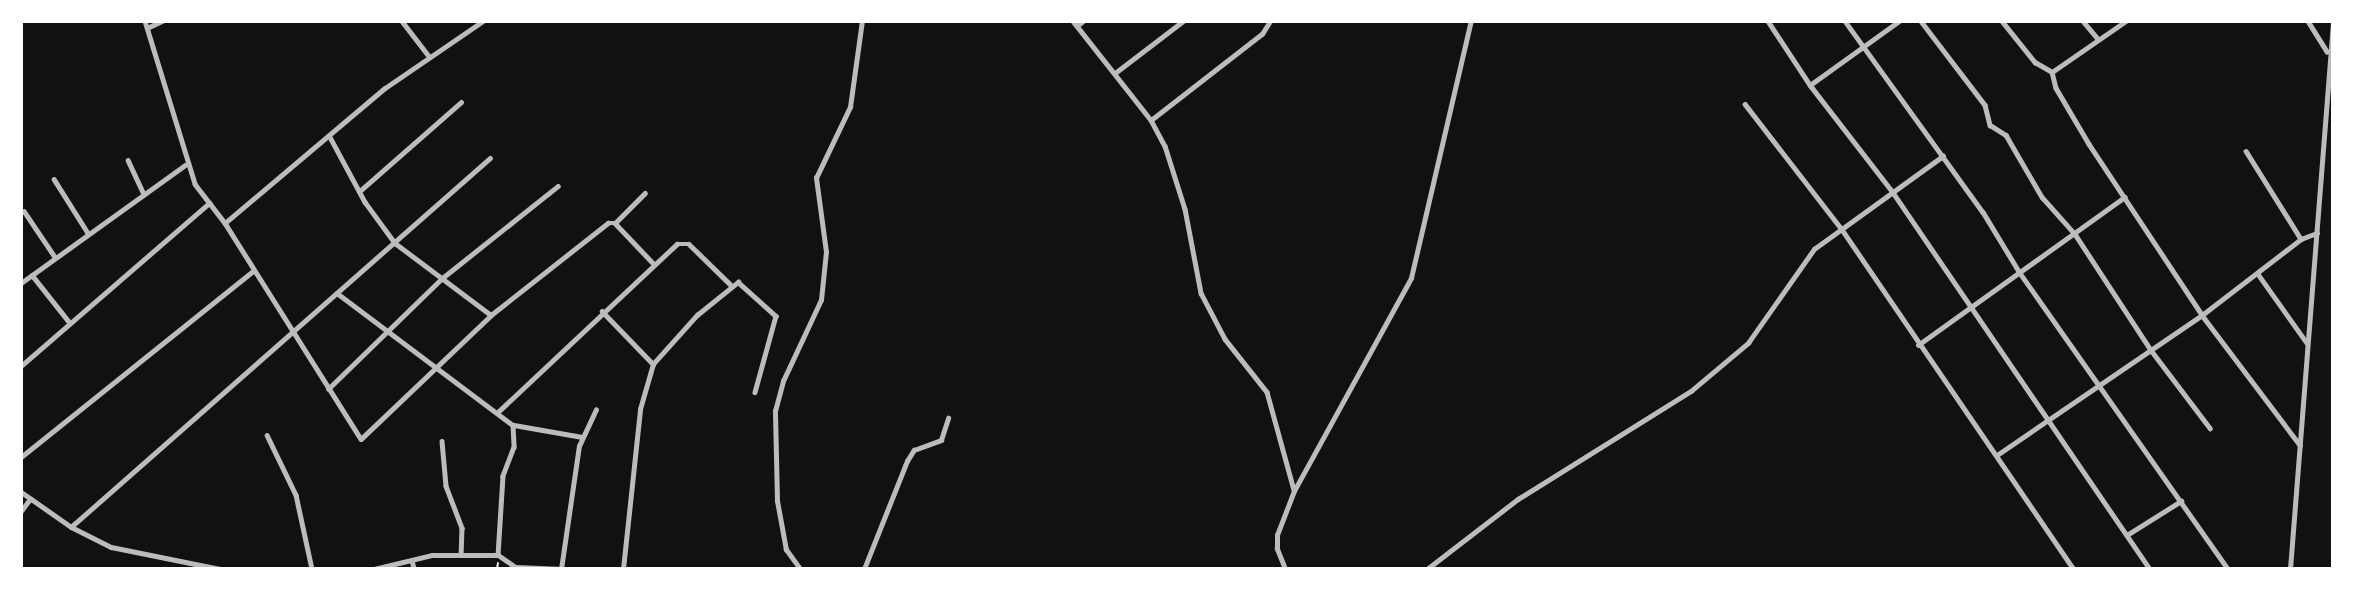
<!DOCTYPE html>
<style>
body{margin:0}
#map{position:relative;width:2354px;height:590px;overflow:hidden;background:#111;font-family:"Titillium Web",sans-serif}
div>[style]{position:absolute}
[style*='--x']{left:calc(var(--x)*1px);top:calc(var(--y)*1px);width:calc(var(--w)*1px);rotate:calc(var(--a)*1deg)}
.path>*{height:2px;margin:-1px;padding:0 1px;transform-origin:1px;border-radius:1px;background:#f5f5f5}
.minor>*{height:4.5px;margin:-2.25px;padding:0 2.25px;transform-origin:2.25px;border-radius:2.25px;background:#bcbcbc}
.tertiary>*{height:5px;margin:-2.5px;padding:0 2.5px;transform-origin:2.5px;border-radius:2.5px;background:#bcbcbc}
span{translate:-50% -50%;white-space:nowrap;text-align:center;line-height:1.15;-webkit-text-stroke:5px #fff;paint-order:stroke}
.frame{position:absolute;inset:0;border:23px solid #fff;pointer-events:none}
</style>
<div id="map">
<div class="path">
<i style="--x:497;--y:569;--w:6;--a:-81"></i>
</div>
<div class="minor">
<i style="--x:145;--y:21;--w:170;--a:72.9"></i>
<i style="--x:195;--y:184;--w:49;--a:52.4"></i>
<i style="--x:225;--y:223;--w:255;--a:57.8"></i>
<i style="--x:361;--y:439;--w:180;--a:-43.6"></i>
<i style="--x:491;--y:315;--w:149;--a:-38.2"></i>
<i style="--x:608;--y:223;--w:7;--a:0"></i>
<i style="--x:402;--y:21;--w:44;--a:52.4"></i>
<i style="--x:1073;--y:21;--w:126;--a:51.8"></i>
<i style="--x:1151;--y:120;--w:30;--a:62"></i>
<i style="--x:1165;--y:146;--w:66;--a:72.4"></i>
<i style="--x:1185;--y:209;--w:86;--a:79.2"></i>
<i style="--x:1201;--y:293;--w:52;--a:62.4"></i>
<i style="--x:1225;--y:339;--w:68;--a:51.6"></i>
<i style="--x:1267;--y:392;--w:102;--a:74.6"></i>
<i style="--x:1768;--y:21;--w:77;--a:56.7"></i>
<i style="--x:1810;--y:85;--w:134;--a:52.3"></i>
<i style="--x:1892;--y:191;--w:458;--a:55.7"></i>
<i style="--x:1845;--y:21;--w:236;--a:54.2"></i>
<i style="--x:1983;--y:212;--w:71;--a:58.8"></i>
<i style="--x:2020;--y:273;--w:362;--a:54.9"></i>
<i style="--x:1921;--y:21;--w:106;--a:52.7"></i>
<i style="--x:1985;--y:105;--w:21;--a:76"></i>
<i style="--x:1990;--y:125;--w:19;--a:32"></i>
<i style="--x:2006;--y:135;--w:72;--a:59.9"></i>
<i style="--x:2042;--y:197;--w:50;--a:48.3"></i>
<i style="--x:2075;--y:234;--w:139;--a:56.8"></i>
<i style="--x:2151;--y:350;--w:98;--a:52.9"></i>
<i style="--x:2002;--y:21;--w:53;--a:51.2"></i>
<i style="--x:2035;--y:62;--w:20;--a:30"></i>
<i style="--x:2052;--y:72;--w:16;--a:76"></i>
<i style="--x:2056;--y:88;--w:65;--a:59.5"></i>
<i style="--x:2089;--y:144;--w:205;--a:56.5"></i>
<i style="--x:2202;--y:315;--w:163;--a:53"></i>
<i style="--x:2083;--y:21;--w:23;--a:50"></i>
<i style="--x:2308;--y:21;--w:36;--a:58"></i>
<i style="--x:1077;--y:26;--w:8;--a:-40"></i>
<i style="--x:147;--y:28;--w:17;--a:-25"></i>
<i style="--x:2052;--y:72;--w:90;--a:-34.6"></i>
<i style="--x:1115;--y:73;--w:86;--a:-37.4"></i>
<i style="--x:1810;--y:85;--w:110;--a:-35.7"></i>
<i style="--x:1745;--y:104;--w:157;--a:52.3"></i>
<i style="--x:1841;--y:228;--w:413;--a:55.7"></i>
<i style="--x:1151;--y:120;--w:140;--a:-37.8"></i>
<i style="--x:1262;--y:34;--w:15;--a:-58"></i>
<i style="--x:330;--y:137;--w:74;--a:61.7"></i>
<i style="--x:365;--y:202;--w:51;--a:53.8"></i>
<i style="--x:395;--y:243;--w:120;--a:36.9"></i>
<i style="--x:2246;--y:151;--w:104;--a:58"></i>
<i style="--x:128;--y:160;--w:38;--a:65"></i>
<i style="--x:54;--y:179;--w:64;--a:57.8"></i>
<i style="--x:361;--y:190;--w:133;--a:-41.3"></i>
<i style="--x:24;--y:211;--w:55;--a:56"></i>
<i style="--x:225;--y:223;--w:209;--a:-40.2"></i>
<i style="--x:385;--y:88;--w:119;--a:-34.4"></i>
<i style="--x:615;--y:223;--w:54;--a:46.5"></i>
<i style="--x:615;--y:223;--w:42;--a:-45"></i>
<i style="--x:2258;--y:274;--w:85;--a:54.6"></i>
<i style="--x:32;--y:275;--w:61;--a:51.6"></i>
<i style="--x:21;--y:283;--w:202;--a:-35.7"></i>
<i style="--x:337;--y:293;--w:220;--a:36.9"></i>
<i style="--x:513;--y:425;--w:22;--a:87"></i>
<i style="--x:514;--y:447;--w:31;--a:111"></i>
<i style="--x:503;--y:476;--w:79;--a:93.6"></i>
<i style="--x:602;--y:311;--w:74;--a:46.1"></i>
<i style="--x:1918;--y:345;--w:254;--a:-35.6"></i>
<i style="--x:21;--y:366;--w:249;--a:-40.9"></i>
<i style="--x:328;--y:389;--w:158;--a:-44.2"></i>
<i style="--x:441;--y:279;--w:149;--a:-38.5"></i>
<i style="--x:499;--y:411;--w:244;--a:-43.2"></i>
<i style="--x:677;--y:244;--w:12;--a:0"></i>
<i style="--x:689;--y:244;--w:57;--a:44.3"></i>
<i style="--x:514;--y:425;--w:69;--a:10"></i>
<i style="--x:267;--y:435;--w:67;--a:64.2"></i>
<i style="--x:296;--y:495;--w:76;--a:77.8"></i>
<i style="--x:442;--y:441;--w:45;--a:84.9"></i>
<i style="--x:446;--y:486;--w:45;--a:69.1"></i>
<i style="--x:462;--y:528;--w:27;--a:92"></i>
<i style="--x:1997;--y:455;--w:248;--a:-34.3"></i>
<i style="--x:2202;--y:315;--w:125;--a:-37.5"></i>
<i style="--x:2301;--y:239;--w:17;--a:-21"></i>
<i style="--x:21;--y:457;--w:296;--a:-38.7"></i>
<i style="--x:21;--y:511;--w:15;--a:-53"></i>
<i style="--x:71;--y:527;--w:558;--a:-41.37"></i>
<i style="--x:2127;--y:535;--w:64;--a:-32.2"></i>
<i style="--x:412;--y:560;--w:9;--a:77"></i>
<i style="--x:517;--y:567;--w:45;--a:2.5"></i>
<i style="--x:561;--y:569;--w:124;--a:-81.7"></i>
<i style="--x:579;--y:446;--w:40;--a:-65"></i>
<i style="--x:623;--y:569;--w:161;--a:-83.9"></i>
<i style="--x:640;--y:409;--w:47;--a:-73.9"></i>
<i style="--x:653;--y:364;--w:66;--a:-48.1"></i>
<i style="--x:697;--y:315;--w:53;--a:-38.8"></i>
<i style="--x:738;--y:282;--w:51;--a:41.8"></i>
<i style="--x:776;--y:316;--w:79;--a:105.4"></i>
<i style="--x:800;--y:569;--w:24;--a:-126"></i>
<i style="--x:786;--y:550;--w:50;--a:-100.4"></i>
<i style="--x:777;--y:501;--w:90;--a:-91.3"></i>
<i style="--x:775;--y:411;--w:31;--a:-75"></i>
<i style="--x:783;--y:381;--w:89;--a:-64.9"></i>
<i style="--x:821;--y:300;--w:48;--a:-84.1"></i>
<i style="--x:826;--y:252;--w:75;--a:-97.7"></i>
<i style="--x:816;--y:178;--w:79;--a:-64.4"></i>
<i style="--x:850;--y:107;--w:87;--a:-82.1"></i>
<i style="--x:864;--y:569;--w:116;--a:-68.3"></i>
<i style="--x:907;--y:461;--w:13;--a:-58"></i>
<i style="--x:914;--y:450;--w:29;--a:-20"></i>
<i style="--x:941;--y:440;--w:23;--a:-72"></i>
<i style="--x:1285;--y:569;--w:22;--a:-112"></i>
<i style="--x:1277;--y:549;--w:14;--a:-90"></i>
<i style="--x:1277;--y:535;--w:47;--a:-68.9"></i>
<i style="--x:1294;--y:491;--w:243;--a:-61.2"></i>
<i style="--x:1411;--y:278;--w:264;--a:-76.9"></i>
<i style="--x:1427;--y:569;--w:115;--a:-37.6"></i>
<i style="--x:1518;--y:499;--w:204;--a:-32"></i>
<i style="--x:1691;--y:391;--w:75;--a:-40.1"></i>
<i style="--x:1748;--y:343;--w:115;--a:-54.9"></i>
<i style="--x:1814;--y:249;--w:159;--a:-35.8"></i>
<i style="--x:2290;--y:569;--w:548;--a:-85.5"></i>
</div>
<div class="tertiary">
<i style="--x:21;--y:492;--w:61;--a:35"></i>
<i style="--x:71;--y:527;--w:45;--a:26.6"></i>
<i style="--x:111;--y:547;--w:111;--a:11.4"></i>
<i style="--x:374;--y:569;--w:60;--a:-13.6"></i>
<i style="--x:432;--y:555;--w:66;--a:0"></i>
<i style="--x:498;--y:555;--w:24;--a:35"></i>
</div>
<div class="frame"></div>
</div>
